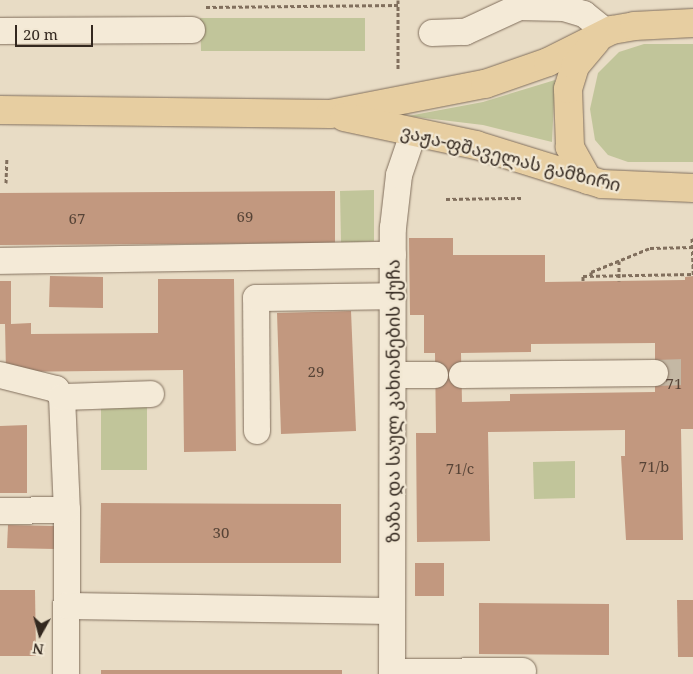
<!DOCTYPE html>
<meta charset="utf-8">
<style>
body{margin:0}
#map{position:relative;width:693px;height:674px;overflow:hidden;background:#e8dcc5;font-family:"Noto Serif","Noto Sans Georgian",serif}
div>[style]{position:absolute}
[style*='--x']{left:calc(var(--x)*1px);top:calc(var(--y)*1px);width:calc(var(--w)*1px);rotate:calc(var(--a)*1deg)}
.green>*{inset:0;background:#c1c59a}
.building>*{inset:0;background:#c2987f}
.minor-tunnel>*{height:26px;margin-top:-13px;transform-origin:0;background:repeating-linear-gradient(90deg,#c4b8a4 0 26px,transparent 0 39px)}
.path>*{height:3px;margin-top:-1.5px;transform-origin:0;background:repeating-linear-gradient(90deg,#816f5d 0 4px,transparent 0 6.5px)}
.roads{filter:drop-shadow(0 0 1px #816f5d) drop-shadow(0 0 1px #816f5d)}
.minor>*{height:26px;margin:-13px;padding:0 13px;transform-origin:13px;border-radius:13px;background:#f4ead7}
.major>*{height:28px;margin:-14px;padding:0 14px;transform-origin:14px;border-radius:14px;background:#e7cea1}
span{translate:-50% -50%;white-space:nowrap;text-align:center;line-height:1.15;-webkit-text-stroke:4.5px #f1e7d3;paint-order:stroke}
.number-label{font-size:15px;color:#574437}
.number-label span{-webkit-text-stroke-width:0}
.street-label{font-size:18px;color:#33281f}
.north{position:absolute;left:15px;top:609px;width:50px;height:50px;-webkit-text-stroke:4px #f1e7d3;paint-order:stroke;rotate:187deg;font-size:14px;font-weight:700;line-height:20px;text-align:center;color:#33281f}
.north::after{content:'';display:block;margin:auto;width:18px;height:22px;background:#33281f;clip-path:polygon(50% 0,100% 100%,50% 72%,0 100%)}
.scale{position:absolute;left:15px;top:25px;width:78px;height:22px;box-sizing:border-box;border:2px solid #33281f;border-top:0;padding-left:6px;font-size:15px;line-height:18px;white-space:nowrap;color:#33281f;-webkit-text-stroke:4px #f1e7d3;paint-order:stroke}
</style>
<div id="map">
<div class="green">
<i style="clip-path:polygon(200px 18px,365px 18px,365px 51px,201px 51px)"></i>
<i style="clip-path:polygon(644px 44px,693px 44px,693px 162px,628px 162px,608px 155px,595px 140px,590px 109px,598px 73px,619px 52px)"></i>
<i style="clip-path:polygon(555px 80px,552px 142px,483px 125px,408px 116px,483px 102px)"></i>
<i style="clip-path:polygon(374px 190px,374px 241px,341px 243px,340px 191px)"></i>
<i style="clip-path:polygon(101px 401px,147px 401px,147px 470px,101px 470px)"></i>
<i style="clip-path:polygon(575px 461px,575px 498px,534px 499px,533px 462px)"></i>
</div>
<div class="building">
<i style="clip-path:polygon(335px 191px,335px 243px,0 245px,0 193px)"></i>
<i style="clip-path:polygon(evenodd,409px 238px,453px 238px,453px 255px,545px 255px,545px 282px,685px 280px,685px 277px,693px 276px,693px 429px,681px 429px,683px 540px,626px 540px,621px 456px,625px 456px,625px 430px,488px 432px,490px 541px,417px 542px,416px 433px,436px 433px,435px 353px,424px 353px,424px 315px,410px 315px,409px 238px,655px 343px,655px 392px,510px 394px,510px 401px,462px 402px,461px 353px,531px 352px,531px 344px,655px 343px)"></i>
<i style="clip-path:polygon(50px 276px,103px 277px,103px 308px,49px 307px)"></i>
<i style="clip-path:polygon(158px 279px,234px 279px,236px 451px,184px 452px,183px 370px,6px 372px,5px 324px,0 324px,0 281px,11px 281px,11px 324px,31px 323px,31px 334px,158px 333px)"></i>
<i style="clip-path:polygon(351px 311px,356px 431px,281px 434px,277px 313px)"></i>
<i style="clip-path:polygon(27px 425px,27px 493px,0 493px,0 426px)"></i>
<i style="clip-path:polygon(101px 503px,341px 504px,341px 563px,100px 563px)"></i>
<i style="clip-path:polygon(8px 525px,55px 526px,55px 549px,7px 548px)"></i>
<i style="clip-path:polygon(415px 563px,444px 563px,444px 596px,415px 596px)"></i>
<i style="clip-path:polygon(0 590px,35px 590px,36px 656px,0 656px)"></i>
<i style="clip-path:polygon(677px 600px,693px 600px,693px 657px,678px 657px)"></i>
<i style="clip-path:polygon(479px 603px,609px 604px,609px 655px,479px 654px)"></i>
<i style="clip-path:polygon(101px 670px,342px 670px,342px 674px,101px 674px)"></i>
</div>
<div class="minor-tunnel">
<i style="--x:655;--y:373;--w:38;--a:-2"></i>
</div>
<div class="path">
<i style="--x:398;--y:0;--w:70;--a:90"></i>
<i style="--x:206;--y:7;--w:192;--a:-0.6"></i>
<i style="--x:6;--y:183;--w:24;--a:-88"></i>
<i style="--x:446;--y:199;--w:75;--a:-0.8"></i>
<i style="--x:692;--y:238;--w:37;--a:88"></i>
<i style="--x:619;--y:261;--w:20;--a:90"></i>
<i style="--x:591;--y:276;--w:4;--a:-90"></i>
<i style="--x:591;--y:272;--w:64;--a:-22.1"></i>
<i style="--x:650;--y:248;--w:43;--a:-1.3"></i>
<i style="--x:583;--y:281;--w:5;--a:-90"></i>
<i style="--x:583;--y:276;--w:110;--a:-1"></i>
</div>
<div class="roads">
<div class="minor">
<i style="--x:0;--y:31;--w:192;--a:-0.3"></i>
<i style="--x:432;--y:33;--w:33;--a:-2"></i>
<i style="--x:465;--y:32;--w:60;--a:-24.8"></i>
<i style="--x:519;--y:7;--w:45;--a:1.3"></i>
<i style="--x:564;--y:8;--w:21;--a:17"></i>
<i style="--x:584;--y:14;--w:28;--a:39"></i>
<i style="--x:0;--y:261;--w:393;--a:-0.9"></i>
<i style="--x:0;--y:375;--w:58;--a:14"></i>
<i style="--x:56;--y:389;--w:10;--a:53"></i>
<i style="--x:62;--y:397;--w:113;--a:87.5"></i>
<i style="--x:67;--y:510;--w:164;--a:90.3"></i>
<i style="--x:393;--y:375;--w:42;--a:0"></i>
<i style="--x:462;--y:375;--w:193;--a:-0.6"></i>
<i style="--x:62;--y:397;--w:89;--a:-1.9"></i>
<i style="--x:257;--y:431;--w:133;--a:-90.4"></i>
<i style="--x:256;--y:298;--w:137;--a:-0.8"></i>
<i style="--x:0;--y:511;--w:67;--a:-0.9"></i>
<i style="--x:67;--y:606;--w:325;--a:0.9"></i>
<i style="--x:392;--y:672;--w:131;--a:-0.4"></i>
<i style="--x:392;--y:674;--w:446;--a:-89.9"></i>
<i style="--x:393;--y:228;--w:53;--a:-83.5"></i>
<i style="--x:399;--y:175;--w:46;--a:-71.2"></i>
</div>
<div class="major">
<i style="--x:0;--y:110;--w:330;--a:0.7"></i>
<i style="--x:330;--y:114;--w:158;--a:-11"></i>
<i style="--x:485;--y:84;--w:67;--a:-19.2"></i>
<i style="--x:548;--y:62;--w:72;--a:-26.6"></i>
<i style="--x:612;--y:30;--w:22;--a:-10"></i>
<i style="--x:634;--y:26;--w:59;--a:-2.9"></i>
<i style="--x:344;--y:117;--w:135;--a:12"></i>
<i style="--x:476;--y:145;--w:132;--a:17.2"></i>
<i style="--x:602;--y:184;--w:91;--a:2.5"></i>
<i style="--x:588;--y:180;--w:38;--a:-119"></i>
<i style="--x:570;--y:147;--w:58;--a:-92"></i>
<i style="--x:568;--y:89;--w:24;--a:-73"></i>
<i style="--x:575;--y:66;--w:33;--a:-50"></i>
</div>
</div>
<div class="number-label">
<span style="left:245px;top:217px">69</span>
<span style="left:77px;top:219px">67</span>
<span style="left:316px;top:372px">29</span>
<span style="left:674px;top:384px">71</span>
<span style="left:654px;top:467px">71/b</span>
<span style="left:460px;top:469px">71/c</span>
<span style="left:221px;top:533px">30</span>
</div>
<div class="street-label">
<span style="left:511px;top:158px;rotate:14deg">ვაჟა-ფშაველას გამზირი</span>
<span style="left:393px;top:401px;rotate:-90deg">ზაზა და საულ კახიანების ქუჩა</span>
</div>
<div class="north">N</div>
<div class="scale">20 m</div>
</div>
